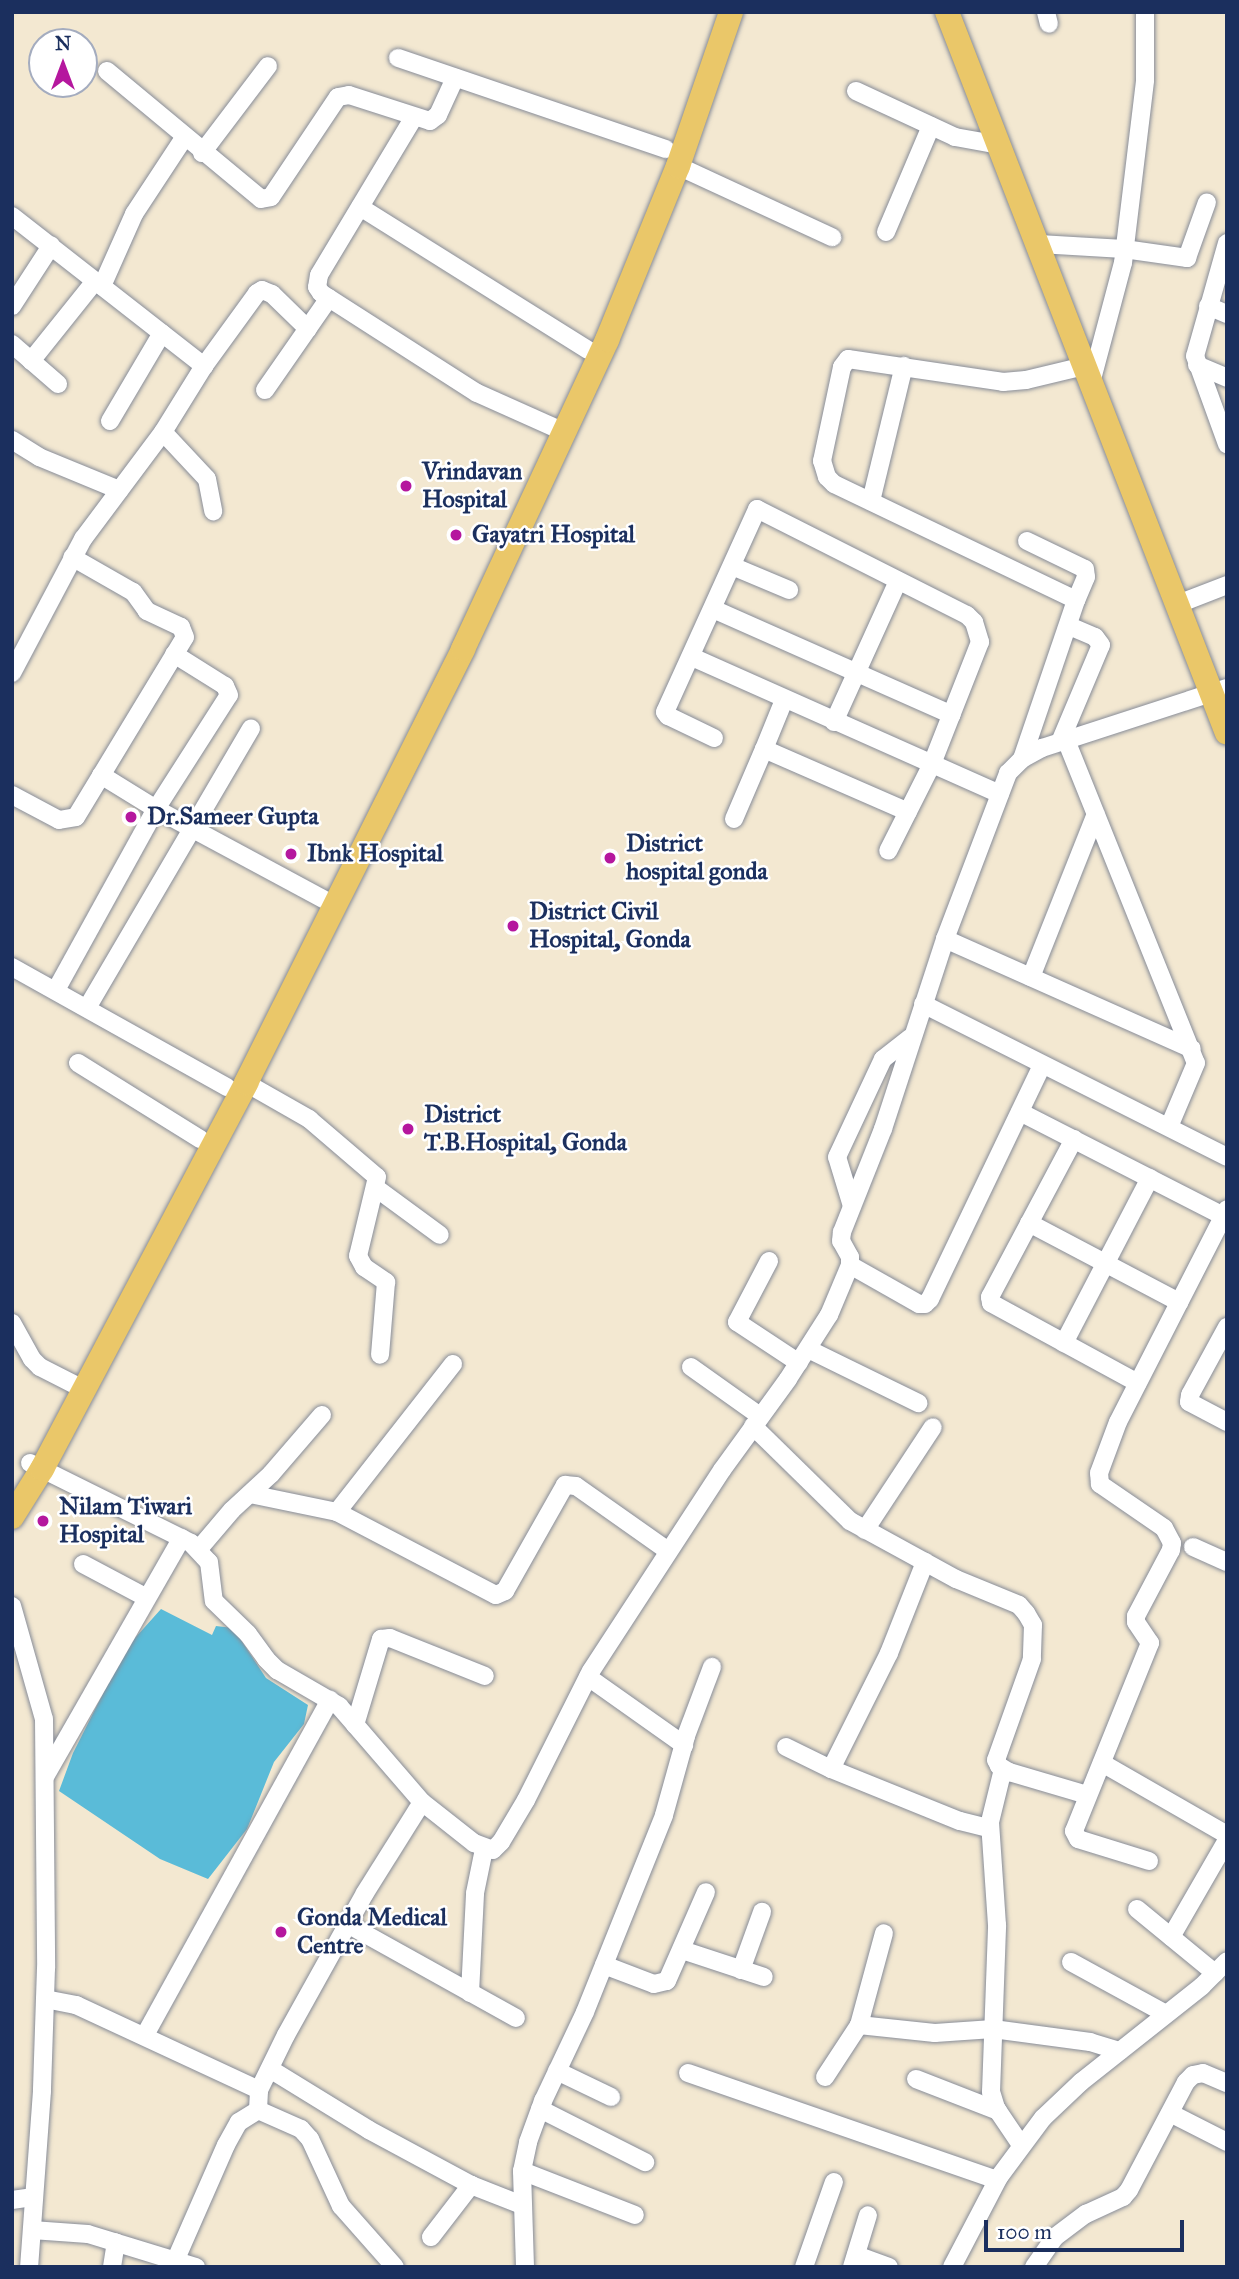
<!DOCTYPE html>
<style>
body{margin:0}
#map{position:relative;width:1239px;height:2279px;overflow:hidden;background:#f3e8d1;font-family:"IM FELL Great Primer",serif}
div>[style]{position:absolute}
[style*='--x']{left:calc(var(--x)*1px);top:calc(var(--y)*1px);width:calc(var(--w)*1px);rotate:calc(var(--a)*1deg)}
.water>*{inset:0;background:#5abbd8}
.roads{filter:drop-shadow(0 0 2px #878c98) drop-shadow(0 0 2px #878c98)}
.minor>*{height:18px;margin:-9px;padding:0 9px;transform-origin:9px;border-radius:9px;background:#fff}
.highway>*{height:24px;margin:-12px;padding:0 12px;transform-origin:12px;border-radius:12px;background:#eac769}
.dots>*{width:19px;height:19px;translate:-50% -50%;box-sizing:border-box;border:4px solid #fff;border-radius:50%}
span{translate:-50% -50%;white-space:nowrap;text-align:center;line-height:1.15;-webkit-text-stroke:5px #fff;paint-order:stroke}
.poi-label{font-size:24px;color:#1b2f5e;font-weight:700}
.left{translate:0 -50%;text-align:left}
.frame{position:absolute;inset:0;border:14px solid #1b2f5e;pointer-events:none}
.north{position:absolute;left:28px;top:28px;width:70px;height:70px;box-sizing:border-box;background:#fff;border:2px solid #a4acbf;border-radius:50%;rotate:0deg;font-size:19px;font-weight:700;line-height:28px;text-align:center;color:#1b2f5e}
.north::after{content:'';display:block;margin:auto;width:24px;height:32px;background:#b5179e;clip-path:polygon(50% 0,100% 100%,50% 72%,0 100%)}
.scale{position:absolute;left:984px;top:2220px;width:200px;height:32px;box-sizing:border-box;border:4px solid #1b2f5e;border-top:0;padding-left:9px;font-size:21px;line-height:24px;white-space:nowrap;color:#1b2f5e;-webkit-text-stroke:5px #fff;paint-order:stroke}
</style>
<div id="map">
<div class="water">
<i style="clip-path:polygon(161px 1609px,212px 1635px,216px 1626px,233px 1628px,266px 1678px,308px 1705px,304px 1724px,274px 1762px,247px 1829px,208px 1879px,160px 1859px,59px 1791px,73px 1753px,126px 1648px)"></i>
</div>
<div class="roads">
<div class="minor">
<i style="--x:1046;--y:12;--w:12;--a:76"></i>
<i style="--x:398;--y:58;--w:283;--a:18.8"></i>
<i style="--x:107;--y:71;--w:200;--a:39.7"></i>
<i style="--x:261;--y:199;--w:10;--a:-11"></i>
<i style="--x:271;--y:197;--w:120;--a:-56.2"></i>
<i style="--x:338;--y:97;--w:11;--a:-10"></i>
<i style="--x:349;--y:95;--w:85;--a:17.8"></i>
<i style="--x:430;--y:121;--w:10;--a:-37"></i>
<i style="--x:438;--y:115;--w:41;--a:-65.3"></i>
<i style="--x:856;--y:91;--w:109;--a:24.9"></i>
<i style="--x:955;--y:137;--w:46;--a:10.1"></i>
<i style="--x:414;--y:117;--w:184;--a:121"></i>
<i style="--x:319;--y:275;--w:12;--a:99"></i>
<i style="--x:317;--y:287;--w:7;--a:56"></i>
<i style="--x:321;--y:293;--w:185;--a:32.7"></i>
<i style="--x:477;--y:393;--w:83;--a:24.1"></i>
<i style="--x:202;--y:153;--w:109;--a:-52.8"></i>
<i style="--x:678;--y:166;--w:170;--a:24.8"></i>
<i style="--x:360;--y:207;--w:269;--a:32.1"></i>
<i style="--x:12;--y:216;--w:244;--a:38"></i>
<i style="--x:886;--y:232;--w:115;--a:-67"></i>
<i style="--x:1227;--y:243;--w:117;--a:105.8"></i>
<i style="--x:1195;--y:356;--w:94;--a:70"></i>
<i style="--x:1039;--y:244;--w:85;--a:3.4"></i>
<i style="--x:1124;--y:249;--w:64;--a:8.1"></i>
<i style="--x:1187;--y:258;--w:59;--a:-70.3"></i>
<i style="--x:102;--y:286;--w:79;--a:-66"></i>
<i style="--x:134;--y:214;--w:91;--a:-56.7"></i>
<i style="--x:12;--y:306;--w:72;--a:-57"></i>
<i style="--x:1208;--y:306;--w:21;--a:23"></i>
<i style="--x:12;--y:344;--w:61;--a:41"></i>
<i style="--x:31;--y:361;--w:102;--a:-51.3"></i>
<i style="--x:1197;--y:365;--w:33;--a:23"></i>
<i style="--x:1091;--y:383;--w:124;--a:-75.1"></i>
<i style="--x:1123;--y:263;--w:184;--a:-83.1"></i>
<i style="--x:1145;--y:80;--w:68;--a:-90"></i>
<i style="--x:265;--y:390;--w:112;--a:-55.2"></i>
<i style="--x:110;--y:421;--w:102;--a:-59.4"></i>
<i style="--x:163;--y:432;--w:64;--a:46.9"></i>
<i style="--x:207;--y:479;--w:33;--a:79"></i>
<i style="--x:12;--y:440;--w:32;--a:32"></i>
<i style="--x:39;--y:457;--w:87;--a:22.4"></i>
<i style="--x:871;--y:501;--w:139;--a:-76.3"></i>
<i style="--x:1027;--y:541;--w:64;--a:25.8"></i>
<i style="--x:1085;--y:569;--w:8;--a:83"></i>
<i style="--x:1086;--y:577;--w:25;--a:113"></i>
<i style="--x:732;--y:566;--w:62;--a:22.8"></i>
<i style="--x:1178;--y:604;--w:53;--a:-21.2"></i>
<i style="--x:713;--y:609;--w:261;--a:23.9"></i>
<i style="--x:692;--y:657;--w:337;--a:24"></i>
<i style="--x:12;--y:673;--w:152;--a:-62.1"></i>
<i style="--x:83;--y:539;--w:134;--a:-53.2"></i>
<i style="--x:163;--y:432;--w:78;--a:-58.2"></i>
<i style="--x:204;--y:366;--w:90;--a:-54"></i>
<i style="--x:257;--y:293;--w:6;--a:-31"></i>
<i style="--x:262;--y:290;--w:11;--a:22"></i>
<i style="--x:272;--y:294;--w:50;--a:44.2"></i>
<i style="--x:784;--y:700;--w:53;--a:112.2"></i>
<i style="--x:764;--y:749;--w:157;--a:23.6"></i>
<i style="--x:834;--y:722;--w:155;--a:-65.6"></i>
<i style="--x:714;--y:738;--w:51;--a:-154.4"></i>
<i style="--x:668;--y:716;--w:5;--a:-127"></i>
<i style="--x:665;--y:712;--w:223;--a:-65.6"></i>
<i style="--x:757;--y:509;--w:235;--a:26.8"></i>
<i style="--x:967;--y:615;--w:10;--a:45"></i>
<i style="--x:974;--y:622;--w:21;--a:73"></i>
<i style="--x:980;--y:642;--w:131;--a:111.5"></i>
<i style="--x:932;--y:764;--w:97;--a:116.8"></i>
<i style="--x:1066;--y:740;--w:348;--a:68.1"></i>
<i style="--x:1196;--y:1063;--w:69;--a:112.9"></i>
<i style="--x:1060;--y:742;--w:105;--a:-67.1"></i>
<i style="--x:1101;--y:645;--w:10;--a:-127"></i>
<i style="--x:1095;--y:637;--w:28;--a:-157"></i>
<i style="--x:1022;--y:759;--w:168;--a:-71.2"></i>
<i style="--x:1076;--y:600;--w:268;--a:-154.4"></i>
<i style="--x:834;--y:484;--w:10;--a:-135"></i>
<i style="--x:827;--y:477;--w:17;--a:-107"></i>
<i style="--x:822;--y:461;--w:96;--a:-78"></i>
<i style="--x:842;--y:367;--w:10;--a:-53"></i>
<i style="--x:848;--y:359;--w:157;--a:8.4"></i>
<i style="--x:1003;--y:382;--w:23;--a:-5"></i>
<i style="--x:1026;--y:380;--w:60;--a:-13.6"></i>
<i style="--x:101;--y:775;--w:65;--a:31.7"></i>
<i style="--x:156;--y:809;--w:190;--a:28.3"></i>
<i style="--x:12;--y:795;--w:53;--a:28"></i>
<i style="--x:59;--y:820;--w:17;--a:-10"></i>
<i style="--x:76;--y:817;--w:210;--a:-58.8"></i>
<i style="--x:185;--y:637;--w:11;--a:-112"></i>
<i style="--x:181;--y:627;--w:38;--a:-155"></i>
<i style="--x:147;--y:611;--w:24;--a:-126"></i>
<i style="--x:133;--y:592;--w:70;--a:-150.2"></i>
<i style="--x:734;--y:819;--w:76;--a:-66.8"></i>
<i style="--x:945;--y:939;--w:270;--a:24"></i>
<i style="--x:12;--y:967;--w:246;--a:29.2"></i>
<i style="--x:1031;--y:977;--w:175;--a:-68.3"></i>
<i style="--x:56;--y:990;--w:207;--a:-61.1"></i>
<i style="--x:156;--y:809;--w:135;--a:-57.4"></i>
<i style="--x:229;--y:695;--w:10;--a:-114"></i>
<i style="--x:225;--y:686;--w:60;--a:-147.9"></i>
<i style="--x:923;--y:1004;--w:340;--a:26.7"></i>
<i style="--x:87;--y:1008;--w:324;--a:-59.6"></i>
<i style="--x:78;--y:1063;--w:144;--a:31.9"></i>
<i style="--x:246;--y:1083;--w:73;--a:29.7"></i>
<i style="--x:309;--y:1119;--w:89;--a:40.5"></i>
<i style="--x:377;--y:1177;--w:81;--a:103.5"></i>
<i style="--x:358;--y:1256;--w:13;--a:61"></i>
<i style="--x:364;--y:1267;--w:27;--a:34"></i>
<i style="--x:386;--y:1282;--w:73;--a:94.7"></i>
<i style="--x:1020;--y:1112;--w:228;--a:27.1"></i>
<i style="--x:1074;--y:1139;--w:179;--a:118"></i>
<i style="--x:990;--y:1297;--w:6;--a:81"></i>
<i style="--x:991;--y:1303;--w:167;--a:28.6"></i>
<i style="--x:376;--y:1188;--w:79;--a:36.3"></i>
<i style="--x:852;--y:1206;--w:51;--a:-107"></i>
<i style="--x:837;--y:1157;--w:108;--a:-64.9"></i>
<i style="--x:883;--y:1059;--w:34;--a:-38"></i>
<i style="--x:1029;--y:1223;--w:170;--a:27.8"></i>
<i style="--x:769;--y:1261;--w:69;--a:117.7"></i>
<i style="--x:737;--y:1322;--w:74;--a:33.5"></i>
<i style="--x:850;--y:1265;--w:79;--a:29.5"></i>
<i style="--x:919;--y:1304;--w:6;--a:0"></i>
<i style="--x:925;--y:1304;--w:7;--a:-45"></i>
<i style="--x:930;--y:1299;--w:259;--a:-64.4"></i>
<i style="--x:12;--y:1323;--w:41;--a:60.9"></i>
<i style="--x:32;--y:1359;--w:11;--a:45"></i>
<i style="--x:40;--y:1367;--w:38;--a:27"></i>
<i style="--x:1227;--y:1327;--w:77;--a:118.6"></i>
<i style="--x:1190;--y:1395;--w:7;--a:98"></i>
<i style="--x:1189;--y:1402;--w:43;--a:27.8"></i>
<i style="--x:1064;--y:1343;--w:186;--a:-62.5"></i>
<i style="--x:808;--y:1349;--w:123;--a:26.1"></i>
<i style="--x:691;--y:1367;--w:85;--a:35.4"></i>
<i style="--x:753;--y:1426;--w:136;--a:44.4"></i>
<i style="--x:850;--y:1521;--w:121;--a:28.7"></i>
<i style="--x:956;--y:1579;--w:68;--a:22.4"></i>
<i style="--x:1019;--y:1605;--w:11;--a:49"></i>
<i style="--x:1026;--y:1613;--w:14;--a:60"></i>
<i style="--x:1033;--y:1625;--w:34;--a:92"></i>
<i style="--x:1032;--y:1659;--w:107;--a:109.6"></i>
<i style="--x:996;--y:1760;--w:7;--a:63"></i>
<i style="--x:999;--y:1766;--w:12;--a:31"></i>
<i style="--x:30;--y:1463;--w:180;--a:26.4"></i>
<i style="--x:191;--y:1543;--w:26;--a:47"></i>
<i style="--x:209;--y:1562;--w:39;--a:83"></i>
<i style="--x:214;--y:1601;--w:47;--a:44.1"></i>
<i style="--x:248;--y:1634;--w:31;--a:54"></i>
<i style="--x:266;--y:1659;--w:16;--a:45"></i>
<i style="--x:277;--y:1670;--w:72;--a:30.1"></i>
<i style="--x:339;--y:1706;--w:127;--a:49.2"></i>
<i style="--x:422;--y:1802;--w:66;--a:38.3"></i>
<i style="--x:474;--y:1843;--w:20;--a:20"></i>
<i style="--x:493;--y:1850;--w:11;--a:-45"></i>
<i style="--x:501;--y:1842;--w:49;--a:-59.2"></i>
<i style="--x:526;--y:1800;--w:144;--a:-63.3"></i>
<i style="--x:591;--y:1671;--w:240;--a:-56.9"></i>
<i style="--x:722;--y:1470;--w:112;--a:-54"></i>
<i style="--x:788;--y:1379;--w:76;--a:-57.4"></i>
<i style="--x:829;--y:1315;--w:54;--a:-67.2"></i>
<i style="--x:850;--y:1265;--w:8;--a:-90"></i>
<i style="--x:850;--y:1257;--w:18;--a:-119"></i>
<i style="--x:841;--y:1241;--w:9;--a:-84"></i>
<i style="--x:842;--y:1232;--w:111;--a:-68.3"></i>
<i style="--x:883;--y:1129;--w:200;--a:-71.9"></i>
<i style="--x:945;--y:939;--w:178;--a:-69.2"></i>
<i style="--x:1008;--y:773;--w:20;--a:-45"></i>
<i style="--x:1022;--y:759;--w:23;--a:-29"></i>
<i style="--x:1042;--y:748;--w:194;--a:-18"></i>
<i style="--x:250;--y:1494;--w:89;--a:11.7"></i>
<i style="--x:337;--y:1512;--w:179;--a:27.6"></i>
<i style="--x:496;--y:1595;--w:10;--a:-24"></i>
<i style="--x:505;--y:1591;--w:122;--a:-60.5"></i>
<i style="--x:565;--y:1485;--w:11;--a:5"></i>
<i style="--x:576;--y:1486;--w:113;--a:35.2"></i>
<i style="--x:337;--y:1512;--w:188;--a:-51.9"></i>
<i style="--x:865;--y:1530;--w:123;--a:-56.6"></i>
<i style="--x:1193;--y:1547;--w:37;--a:24"></i>
<i style="--x:198;--y:1550;--w:52;--a:-49.6"></i>
<i style="--x:232;--y:1510;--w:53;--a:-42.7"></i>
<i style="--x:271;--y:1474;--w:78;--a:-49.2"></i>
<i style="--x:83;--y:1564;--w:72;--a:28"></i>
<i style="--x:12;--y:1606;--w:117;--a:74.2"></i>
<i style="--x:44;--y:1719;--w:249;--a:89.5"></i>
<i style="--x:46;--y:1968;--w:123;--a:91.9"></i>
<i style="--x:42;--y:2091;--w:176;--a:94.2"></i>
<i style="--x:588;--y:1677;--w:118;--a:35.3"></i>
<i style="--x:355;--y:1725;--w:90;--a:-73.2"></i>
<i style="--x:381;--y:1639;--w:9;--a:-6"></i>
<i style="--x:390;--y:1638;--w:102;--a:21.8"></i>
<i style="--x:786;--y:1747;--w:50;--a:26.1"></i>
<i style="--x:831;--y:1769;--w:139;--a:22"></i>
<i style="--x:960;--y:1821;--w:30;--a:14"></i>
<i style="--x:1102;--y:1763;--w:144;--a:29.9"></i>
<i style="--x:831;--y:1769;--w:130;--a:-63.4"></i>
<i style="--x:889;--y:1653;--w:98;--a:-68.4"></i>
<i style="--x:46;--y:1775;--w:273;--a:-60.2"></i>
<i style="--x:1149;--y:1861;--w:74;--a:-162.8"></i>
<i style="--x:1078;--y:1839;--w:9;--a:-117"></i>
<i style="--x:1074;--y:1831;--w:203;--a:-68"></i>
<i style="--x:1150;--y:1643;--w:25;--a:-124"></i>
<i style="--x:1136;--y:1622;--w:6;--a:-90"></i>
<i style="--x:1136;--y:1616;--w:75;--a:-62.1"></i>
<i style="--x:1171;--y:1550;--w:7;--a:-82"></i>
<i style="--x:1172;--y:1543;--w:17;--a:-118"></i>
<i style="--x:1164;--y:1528;--w:78;--a:-145.5"></i>
<i style="--x:1100;--y:1484;--w:11;--a:-95"></i>
<i style="--x:1099;--y:1473;--w:54;--a:-69.6"></i>
<i style="--x:1118;--y:1422;--w:239;--a:-62.9"></i>
<i style="--x:1137;--y:1909;--w:101;--a:39.4"></i>
<i style="--x:349;--y:1925;--w:191;--a:29.1"></i>
<i style="--x:1171;--y:1937;--w:112;--a:-60"></i>
<i style="--x:682;--y:1950;--w:86;--a:18.2"></i>
<i style="--x:1071;--y:1962;--w:108;--a:28.7"></i>
<i style="--x:604;--y:1965;--w:53;--a:20.8"></i>
<i style="--x:654;--y:1984;--w:13;--a:-13"></i>
<i style="--x:667;--y:1981;--w:97;--a:-66.3"></i>
<i style="--x:741;--y:1970;--w:62;--a:-70.1"></i>
<i style="--x:470;--y:1993;--w:100;--a:-87.1"></i>
<i style="--x:475;--y:1893;--w:45;--a:-78.4"></i>
<i style="--x:45;--y:1999;--w:32;--a:11"></i>
<i style="--x:76;--y:2005;--w:202;--a:24.9"></i>
<i style="--x:859;--y:2025;--w:76;--a:6"></i>
<i style="--x:935;--y:2033;--w:58;--a:-3.9"></i>
<i style="--x:993;--y:2029;--w:98;--a:7.6"></i>
<i style="--x:1090;--y:2042;--w:31;--a:17"></i>
<i style="--x:145;--y:2035;--w:383;--a:-61.1"></i>
<i style="--x:270;--y:2069;--w:116;--a:31.6"></i>
<i style="--x:369;--y:2130;--w:116;--a:28.3"></i>
<i style="--x:471;--y:2185;--w:55;--a:21.4"></i>
<i style="--x:557;--y:2071;--w:60;--a:25.7"></i>
<i style="--x:688;--y:2073;--w:327;--a:19.1"></i>
<i style="--x:825;--y:2077;--w:62;--a:-56.8"></i>
<i style="--x:859;--y:2025;--w:95;--a:-74.8"></i>
<i style="--x:916;--y:2079;--w:88;--a:21.3"></i>
<i style="--x:540;--y:2109;--w:118;--a:26.8"></i>
<i style="--x:258;--y:2110;--w:20;--a:-87"></i>
<i style="--x:259;--y:2090;--w:61;--a:-63.9"></i>
<i style="--x:286;--y:2035;--w:162;--a:-60.9"></i>
<i style="--x:365;--y:1893;--w:107;--a:-57.9"></i>
<i style="--x:258;--y:2110;--w:47;--a:23.8"></i>
<i style="--x:301;--y:2129;--w:13;--a:48"></i>
<i style="--x:310;--y:2139;--w:74;--a:65.2"></i>
<i style="--x:341;--y:2206;--w:81;--a:48.5"></i>
<i style="--x:1170;--y:2113;--w:64;--a:27"></i>
<i style="--x:1021;--y:2145;--w:45;--a:-124"></i>
<i style="--x:996;--y:2108;--w:17;--a:-107"></i>
<i style="--x:991;--y:2092;--w:167;--a:-87.9"></i>
<i style="--x:997;--y:1925;--w:103;--a:-93.9"></i>
<i style="--x:990;--y:1822;--w:50;--a:-76.2"></i>
<i style="--x:1002;--y:1773;--w:7;--a:-8"></i>
<i style="--x:1009;--y:1772;--w:81;--a:16.4"></i>
<i style="--x:522;--y:2171;--w:121;--a:21.3"></i>
<i style="--x:12;--y:2200;--w:22;--a:-8"></i>
<i style="--x:32;--y:2230;--w:56;--a:4.1"></i>
<i style="--x:88;--y:2234;--w:113;--a:17"></i>
<i style="--x:431;--y:2237;--w:66;--a:-52.4"></i>
<i style="--x:856;--y:2255;--w:35;--a:20"></i>
<i style="--x:176;--y:2259;--w:124;--a:-66.3"></i>
<i style="--x:226;--y:2145;--w:26;--a:-61"></i>
<i style="--x:239;--y:2122;--w:22;--a:-32"></i>
<i style="--x:112;--y:2267;--w:25;--a:-81"></i>
<i style="--x:525;--y:2267;--w:96;--a:-91.8"></i>
<i style="--x:522;--y:2171;--w:30;--a:-78"></i>
<i style="--x:528;--y:2142;--w:44;--a:-69.9"></i>
<i style="--x:543;--y:2101;--w:98;--a:-64.7"></i>
<i style="--x:585;--y:2012;--w:212;--a:-68.1"></i>
<i style="--x:664;--y:1815;--w:82;--a:-74.4"></i>
<i style="--x:686;--y:1736;--w:74;--a:-69.4"></i>
<i style="--x:804;--y:2267;--w:90;--a:-70.6"></i>
<i style="--x:852;--y:2267;--w:54;--a:-72.9"></i>
<i style="--x:952;--y:2267;--w:102;--a:-62.4"></i>
<i style="--x:999;--y:2177;--w:74;--a:-53.3"></i>
<i style="--x:1043;--y:2118;--w:52;--a:-43.5"></i>
<i style="--x:1081;--y:2082;--w:154;--a:-38.4"></i>
<i style="--x:1202;--y:1986;--w:35;--a:-45"></i>
<i style="--x:1034;--y:2267;--w:37;--a:-55"></i>
<i style="--x:1055;--y:2237;--w:39;--a:-37"></i>
<i style="--x:1086;--y:2214;--w:41;--a:-24.7"></i>
<i style="--x:1123;--y:2197;--w:9;--a:-49"></i>
<i style="--x:1129;--y:2190;--w:122;--a:-62.2"></i>
<i style="--x:1186;--y:2082;--w:10;--a:-45"></i>
<i style="--x:1193;--y:2075;--w:10;--a:-11"></i>
<i style="--x:1203;--y:2073;--w:26;--a:23"></i>
</div>
<div class="highway">
<i style="--x:947;--y:12;--w:773;--a:68.78"></i>
<i style="--x:12;--y:1517;--w:57;--a:-58"></i>
<i style="--x:42;--y:1469;--w:437;--a:-62.1"></i>
<i style="--x:246;--y:1083;--w:485;--a:-63.4"></i>
<i style="--x:463;--y:649;--w:341;--a:-65"></i>
<i style="--x:607;--y:340;--w:188;--a:-67.8"></i>
<i style="--x:678;--y:166;--w:163;--a:-71"></i>
</div>
</div>
<div class="dots">
<i style="left:406px;top:486px;background:#b5179e"></i>
<i style="left:456px;top:535px;background:#b5179e"></i>
<i style="left:131px;top:817px;background:#b5179e"></i>
<i style="left:291px;top:854px;background:#b5179e"></i>
<i style="left:610px;top:858px;background:#b5179e"></i>
<i style="left:513px;top:926px;background:#b5179e"></i>
<i style="left:408px;top:1129px;background:#b5179e"></i>
<i style="left:43px;top:1521px;background:#b5179e"></i>
<i style="left:281px;top:1932px;background:#b5179e"></i>
</div>
<div class="poi-label">
<span class="left" style="left:422px;top:486px">Vrindavan<br>Hospital</span>
<span class="left" style="left:472px;top:535px">Gayatri Hospital</span>
<span class="left" style="left:147px;top:817px">Dr.Sameer Gupta</span>
<span class="left" style="left:626px;top:858px">District<br>hospital gonda</span>
<span class="left" style="left:307px;top:854px">Ibnk Hospital</span>
<span class="left" style="left:529px;top:926px">District Civil<br>Hospital, Gonda</span>
<span class="left" style="left:424px;top:1129px">District<br>T.B.Hospital, Gonda</span>
<span class="left" style="left:59px;top:1521px">Nilam Tiwari<br>Hospital</span>
<span class="left" style="left:297px;top:1932px">Gonda Medical<br>Centre</span>
</div>
<div class="frame"></div>
<div class="north">N</div>
<div class="scale">100 m</div>
</div>
